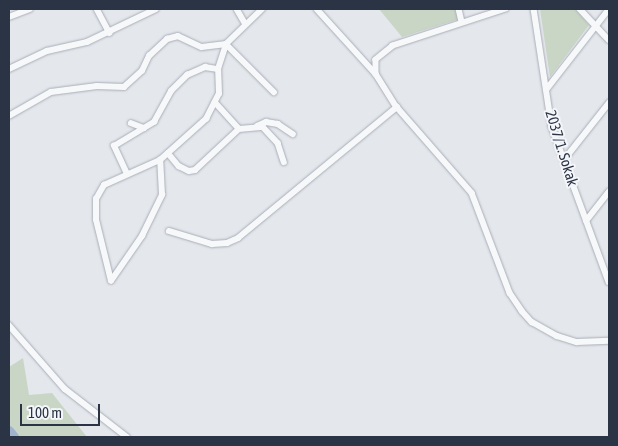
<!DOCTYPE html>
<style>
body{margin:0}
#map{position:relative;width:618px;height:446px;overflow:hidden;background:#e4e7ec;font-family:"Asap Condensed",sans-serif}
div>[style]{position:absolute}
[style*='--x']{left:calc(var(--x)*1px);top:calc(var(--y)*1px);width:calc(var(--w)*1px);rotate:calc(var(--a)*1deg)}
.green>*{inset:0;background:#c9d6c5}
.river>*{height:10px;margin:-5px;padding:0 5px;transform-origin:5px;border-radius:5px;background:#9fb4cc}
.roads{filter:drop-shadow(0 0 1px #a9aeb7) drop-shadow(0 0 1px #a9aeb7)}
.street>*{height:5.5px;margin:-2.75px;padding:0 2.75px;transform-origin:2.75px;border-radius:2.75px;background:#f7f8fa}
span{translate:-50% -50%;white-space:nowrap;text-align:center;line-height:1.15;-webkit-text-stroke:4px #f4f6f9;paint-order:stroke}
.street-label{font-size:15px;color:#2b3445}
.frame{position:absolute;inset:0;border:10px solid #2b3445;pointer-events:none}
.scale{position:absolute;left:20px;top:404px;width:80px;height:22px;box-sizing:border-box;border:2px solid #2b3445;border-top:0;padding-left:6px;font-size:15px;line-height:18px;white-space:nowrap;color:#2b3445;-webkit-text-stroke:4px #f4f6f9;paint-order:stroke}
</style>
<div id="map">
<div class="green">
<i style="clip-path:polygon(379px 9px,457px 9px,459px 19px,402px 37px)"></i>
<i style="clip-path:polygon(540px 9px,575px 9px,589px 25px,550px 77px)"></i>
<i style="clip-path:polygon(23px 358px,29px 395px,52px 393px,87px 437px,9px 437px,9px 367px)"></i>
</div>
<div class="river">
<i style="--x:9;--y:431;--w:8;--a:50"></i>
</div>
<div class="roads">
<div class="street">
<i style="--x:97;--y:9;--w:27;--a:62"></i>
<i style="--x:237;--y:9;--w:16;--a:60"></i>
<i style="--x:317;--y:9;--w:88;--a:47.8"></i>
<i style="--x:459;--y:9;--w:13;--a:77"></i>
<i style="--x:506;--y:9;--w:119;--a:161.9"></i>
<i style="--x:393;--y:46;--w:22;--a:141"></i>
<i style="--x:376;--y:60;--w:14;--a:90"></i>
<i style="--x:376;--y:74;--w:39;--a:58"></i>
<i style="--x:397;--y:107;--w:114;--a:48.9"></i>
<i style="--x:472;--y:193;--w:107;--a:69.2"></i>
<i style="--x:510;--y:293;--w:22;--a:56"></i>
<i style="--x:522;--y:311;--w:15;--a:48"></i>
<i style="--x:532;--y:322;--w:29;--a:29"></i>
<i style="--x:557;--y:336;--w:21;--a:17"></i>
<i style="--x:577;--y:342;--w:32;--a:-2"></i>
<i style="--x:534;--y:9;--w:119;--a:81.3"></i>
<i style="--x:552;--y:127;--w:165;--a:69.8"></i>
<i style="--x:580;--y:9;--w:42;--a:46.9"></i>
<i style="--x:9;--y:17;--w:22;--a:-21"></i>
<i style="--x:226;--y:44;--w:68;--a:45"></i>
<i style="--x:9;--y:69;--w:42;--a:-25.3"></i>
<i style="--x:47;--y:51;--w:41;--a:-12.7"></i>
<i style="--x:87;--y:42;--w:76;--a:-25.6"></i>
<i style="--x:546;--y:90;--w:103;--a:-52.1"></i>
<i style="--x:215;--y:102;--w:36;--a:48"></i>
<i style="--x:9;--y:116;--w:48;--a:-29.7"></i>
<i style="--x:51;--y:92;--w:46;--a:-7.4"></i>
<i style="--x:97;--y:86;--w:27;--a:2"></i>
<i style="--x:124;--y:87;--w:24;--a:-42"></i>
<i style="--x:142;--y:71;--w:17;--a:-65"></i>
<i style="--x:149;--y:56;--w:25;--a:-43"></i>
<i style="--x:167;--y:39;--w:11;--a:-15"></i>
<i style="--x:178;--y:36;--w:26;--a:25"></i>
<i style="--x:202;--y:47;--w:24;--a:-7"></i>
<i style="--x:131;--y:123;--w:14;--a:21"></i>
<i style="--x:257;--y:126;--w:10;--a:-24"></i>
<i style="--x:266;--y:122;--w:12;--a:9"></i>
<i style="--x:278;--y:124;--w:18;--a:34"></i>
<i style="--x:168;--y:153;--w:17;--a:50"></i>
<i style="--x:179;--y:166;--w:11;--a:27"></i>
<i style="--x:189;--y:171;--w:6;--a:-9"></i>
<i style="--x:195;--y:170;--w:60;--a:-43"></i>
<i style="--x:239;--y:129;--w:24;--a:-5"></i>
<i style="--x:263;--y:127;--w:22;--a:47"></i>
<i style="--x:278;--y:143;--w:20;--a:72"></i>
<i style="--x:564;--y:160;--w:73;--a:-51.7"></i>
<i style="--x:127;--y:174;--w:31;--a:-115"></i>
<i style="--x:114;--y:146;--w:47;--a:-31"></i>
<i style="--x:154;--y:122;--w:35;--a:-61"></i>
<i style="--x:171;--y:91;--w:23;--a:-45"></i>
<i style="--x:187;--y:75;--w:20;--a:-24"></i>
<i style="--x:205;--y:67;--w:13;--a:9"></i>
<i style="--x:586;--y:221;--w:37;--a:-52"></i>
<i style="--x:169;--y:231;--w:45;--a:16.8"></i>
<i style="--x:212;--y:244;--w:15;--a:-4"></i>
<i style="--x:227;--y:243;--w:12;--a:-24"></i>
<i style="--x:238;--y:238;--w:206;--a:-39.5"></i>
<i style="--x:111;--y:281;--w:63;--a:-103.8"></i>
<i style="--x:96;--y:220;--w:21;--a:-90"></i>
<i style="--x:96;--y:199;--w:16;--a:-60"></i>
<i style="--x:104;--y:185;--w:61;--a:-24.1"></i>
<i style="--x:160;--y:160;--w:62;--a:-41.7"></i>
<i style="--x:206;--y:119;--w:28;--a:-63"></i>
<i style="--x:219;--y:94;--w:25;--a:-92"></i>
<i style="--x:218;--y:69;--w:26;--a:-72"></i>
<i style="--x:226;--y:44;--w:50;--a:-44.2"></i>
<i style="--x:111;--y:281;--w:55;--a:-55.4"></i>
<i style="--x:142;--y:236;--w:46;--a:-64"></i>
<i style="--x:162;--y:195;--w:35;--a:-93"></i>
<i style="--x:9;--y:325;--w:85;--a:48.8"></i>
<i style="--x:65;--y:389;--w:78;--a:37.7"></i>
</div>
</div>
<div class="street-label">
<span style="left:562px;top:148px;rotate:73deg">2037/1. Sokak</span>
</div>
<div class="frame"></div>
<div class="scale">100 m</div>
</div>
